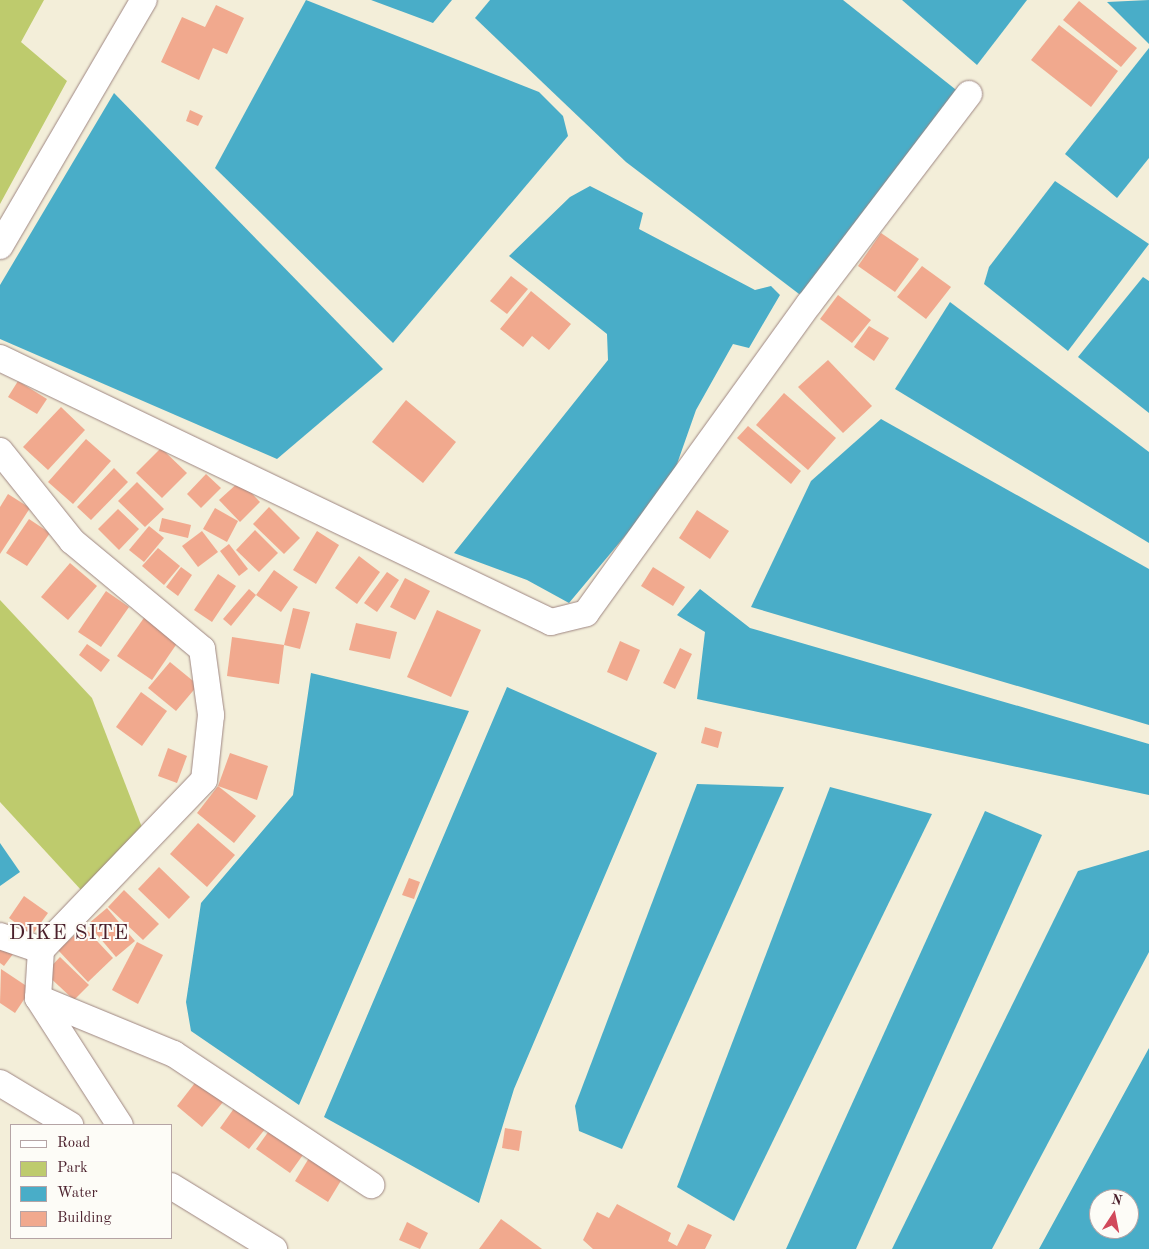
<!DOCTYPE html>
<style>
body{margin:0}
#map{position:relative;width:1149px;height:1249px;overflow:hidden;background:#f3eed9;font-family:"Old Standard TT",serif}
div>[style]{position:absolute}
[style*='--x']{left:calc(var(--x)*1px);top:calc(var(--y)*1px);width:calc(var(--w)*1px);rotate:calc(var(--a)*1deg)}
.green>*{inset:0;background:#becb6d}
.water>*{inset:0;background:#49adc8}
.building>*{inset:0;background:#f1a98e}
.roads{filter:drop-shadow(0 0 1px #9e8682) drop-shadow(0 0 1px #9e8682)}
.street>*{height:26px;margin:-13px;padding:0 13px;transform-origin:13px;border-radius:13px;background:#fff}
span{translate:-50% -50%;white-space:nowrap;text-align:center;line-height:1.15;-webkit-text-stroke:4px #fdfcf7;paint-order:stroke}
.neighbourhood-label{font-size:21px;color:#4a1f2b;letter-spacing:1px}
.legend{position:absolute;left:10px;top:1124px;width:162px;height:115px;box-sizing:border-box;background:#fdfcf7;border:1px solid #b5a4a5;margin:0;padding:6px 9px;list-style:none;font-size:15px;color:#4a1f2b}
.legend li{display:flex;align-items:center;gap:10px;height:25px}
.legend b{width:25px;border:1px solid #b5a4a5}
.north{position:absolute;left:1089px;top:1189px;width:50px;height:50px;box-sizing:border-box;background:#fdfcf7;border:1px solid #b5a4a5;border-radius:50%;rotate:11deg;font-size:14px;font-weight:700;line-height:20px;text-align:center;color:#4a1f2b}
.north::after{content:'';display:block;margin:auto;width:18px;height:22px;background:#d1495b;clip-path:polygon(50% 0,100% 100%,50% 72%,0 100%)}
</style>
<div id="map">
<div class="green">
<i style="clip-path:polygon(0 0,44px 0,21px 42px,67px 81px,0 204px)"></i>
<i style="clip-path:polygon(0 600px,92px 698px,143px 830px,82px 891px,0 802px)"></i>
</div>
<div class="water">
<i style="clip-path:polygon(306px 0,539px 92px,563px 116px,568px 136px,393px 343px,215px 168px)"></i>
<i style="clip-path:polygon(371px 0,452px 0,433px 23px)"></i>
<i style="clip-path:polygon(490px 0,843px 0,960px 93px,803px 297px,626px 162px,475px 18px)"></i>
<i style="clip-path:polygon(902px 0,1027px 0,977px 65px)"></i>
<i style="clip-path:polygon(1149px 0,1149px 44px,1107px 2px)"></i>
<i style="clip-path:polygon(1149px 48px,1149px 158px,1117px 198px,1065px 154px)"></i>
<i style="clip-path:polygon(114px 93px,383px 369px,277px 459px,0 339px,0 285px)"></i>
<i style="clip-path:polygon(1055px 181px,1149px 244px,1068px 351px,984px 284px,989px 267px)"></i>
<i style="clip-path:polygon(590px 186px,643px 213px,639px 229px,755px 290px,771px 286px,780px 295px,749px 348px,733px 344px,696px 410px,671px 481px,569px 603px,527px 580px,454px 553px,608px 360px,607px 334px,509px 256px,570px 197px)"></i>
<i style="clip-path:polygon(1143px 277px,1149px 281px,1149px 413px,1078px 357px)"></i>
<i style="clip-path:polygon(950px 302px,1149px 452px,1149px 543px,895px 389px)"></i>
<i style="clip-path:polygon(881px 419px,1149px 569px,1149px 725px,751px 607px,811px 481px)"></i>
<i style="clip-path:polygon(700px 589px,750px 628px,1149px 744px,1149px 795px,697px 699px,705px 632px,677px 615px)"></i>
<i style="clip-path:polygon(311px 673px,469px 711px,299px 1105px,191px 1031px,186px 1002px,201px 903px,293px 795px)"></i>
<i style="clip-path:polygon(507px 687px,657px 753px,514px 1089px,479px 1203px,324px 1117px)"></i>
<i style="clip-path:polygon(697px 784px,784px 787px,622px 1149px,579px 1131px,575px 1106px)"></i>
<i style="clip-path:polygon(830px 787px,932px 814px,734px 1221px,677px 1187px)"></i>
<i style="clip-path:polygon(985px 811px,1042px 835px,856px 1249px,786px 1249px)"></i>
<i style="clip-path:polygon(0 843px,20px 872px,0 886px)"></i>
<i style="clip-path:polygon(1149px 850px,1149px 952px,992px 1249px,892px 1249px,1078px 871px)"></i>
<i style="clip-path:polygon(evenodd,1149px 1048px,1149px 1249px,1039px 1249px,1149px 1048px,1099px 1199px,1129px 1199px,1129px 1229px,1099px 1229px,1099px 1199px)"></i>
</div>
<div class="building">
<i style="clip-path:polygon(1079px 1px,1137px 48px,1121px 67px,1063px 20px)"></i>
<i style="clip-path:polygon(216px 5px,244px 18px,227px 54px,213px 48px,199px 80px,161px 62px,182px 17px,205px 27px)"></i>
<i style="clip-path:polygon(1059px 25px,1118px 71px,1091px 107px,1031px 60px)"></i>
<i style="clip-path:polygon(190px 110px,203px 116px,198px 126px,186px 121px)"></i>
<i style="clip-path:polygon(881px 233px,919px 259px,895px 292px,858px 266px)"></i>
<i style="clip-path:polygon(922px 266px,951px 287px,926px 319px,897px 297px)"></i>
<i style="clip-path:polygon(511px 276px,528px 289px,507px 314px,490px 301px)"></i>
<i style="clip-path:polygon(531px 291px,571px 324px,549px 350px,532px 336px,523px 347px,500px 329px)"></i>
<i style="clip-path:polygon(838px 295px,871px 320px,852px 343px,820px 319px)"></i>
<i style="clip-path:polygon(869px 326px,889px 338px,874px 361px,854px 347px)"></i>
<i style="clip-path:polygon(828px 360px,872px 406px,843px 433px,798px 387px)"></i>
<i style="clip-path:polygon(18px 381px,47px 399px,37px 414px,8px 397px)"></i>
<i style="clip-path:polygon(784px 393px,836px 438px,808px 470px,756px 425px)"></i>
<i style="clip-path:polygon(406px 400px,456px 442px,423px 483px,372px 442px)"></i>
<i style="clip-path:polygon(61px 407px,85px 430px,48px 470px,23px 447px)"></i>
<i style="clip-path:polygon(748px 426px,801px 471px,791px 484px,737px 438px)"></i>
<i style="clip-path:polygon(86px 439px,111px 461px,73px 504px,48px 482px)"></i>
<i style="clip-path:polygon(161px 448px,187px 473px,162px 498px,136px 473px)"></i>
<i style="clip-path:polygon(114px 468px,128px 482px,91px 520px,77px 507px)"></i>
<i style="clip-path:polygon(206px 474px,221px 488px,201px 508px,187px 494px)"></i>
<i style="clip-path:polygon(240px 481px,260px 502px,240px 522px,219px 500px)"></i>
<i style="clip-path:polygon(137px 482px,164px 509px,145px 527px,118px 501px)"></i>
<i style="clip-path:polygon(8px 494px,30px 508px,0 554px,0 507px)"></i>
<i style="clip-path:polygon(269px 507px,300px 538px,284px 554px,253px 524px)"></i>
<i style="clip-path:polygon(215px 508px,238px 521px,227px 542px,203px 529px)"></i>
<i style="clip-path:polygon(118px 509px,139px 529px,119px 550px,98px 529px)"></i>
<i style="clip-path:polygon(697px 510px,729px 531px,710px 559px,679px 538px)"></i>
<i style="clip-path:polygon(162px 518px,191px 525px,188px 538px,159px 531px)"></i>
<i style="clip-path:polygon(29px 519px,50px 533px,27px 566px,6px 553px)"></i>
<i style="clip-path:polygon(149px 526px,164px 538px,144px 562px,129px 550px)"></i>
<i style="clip-path:polygon(255px 530px,278px 553px,259px 572px,236px 550px)"></i>
<i style="clip-path:polygon(202px 531px,218px 552px,198px 567px,182px 546px)"></i>
<i style="clip-path:polygon(317px 531px,339px 545px,316px 584px,293px 570px)"></i>
<i style="clip-path:polygon(229px 544px,248px 569px,239px 576px,220px 551px)"></i>
<i style="clip-path:polygon(158px 548px,180px 566px,164px 585px,142px 566px)"></i>
<i style="clip-path:polygon(359px 556px,380px 572px,357px 604px,335px 588px)"></i>
<i style="clip-path:polygon(70px 563px,97px 586px,68px 620px,41px 597px)"></i>
<i style="clip-path:polygon(181px 567px,192px 575px,178px 596px,166px 587px)"></i>
<i style="clip-path:polygon(653px 567px,685px 587px,673px 606px,641px 586px)"></i>
<i style="clip-path:polygon(274px 570px,298px 587px,281px 612px,256px 595px)"></i>
<i style="clip-path:polygon(387px 572px,399px 580px,377px 612px,364px 603px)"></i>
<i style="clip-path:polygon(218px 574px,236px 586px,212px 622px,194px 610px)"></i>
<i style="clip-path:polygon(405px 578px,430px 591px,415px 620px,390px 607px)"></i>
<i style="clip-path:polygon(249px 589px,256px 595px,231px 626px,223px 619px)"></i>
<i style="clip-path:polygon(106px 591px,129px 607px,101px 647px,78px 632px)"></i>
<i style="clip-path:polygon(293px 608px,310px 612px,300px 649px,284px 645px)"></i>
<i style="clip-path:polygon(437px 610px,481px 630px,451px 697px,407px 677px)"></i>
<i style="clip-path:polygon(146px 615px,180px 639px,152px 680px,117px 656px)"></i>
<i style="clip-path:polygon(356px 623px,397px 632px,390px 659px,349px 650px)"></i>
<i style="clip-path:polygon(232px 637px,284px 645px,279px 684px,227px 676px)"></i>
<i style="clip-path:polygon(620px 641px,640px 650px,627px 681px,607px 672px)"></i>
<i style="clip-path:polygon(87px 644px,110px 660px,101px 672px,79px 655px)"></i>
<i style="clip-path:polygon(680px 648px,692px 654px,675px 689px,663px 683px)"></i>
<i style="clip-path:polygon(170px 662px,198px 685px,176px 711px,148px 688px)"></i>
<i style="clip-path:polygon(141px 692px,167px 711px,142px 746px,116px 727px)"></i>
<i style="clip-path:polygon(705px 727px,722px 732px,718px 748px,701px 743px)"></i>
<i style="clip-path:polygon(168px 748px,187px 756px,177px 783px,158px 776px)"></i>
<i style="clip-path:polygon(230px 753px,268px 766px,257px 800px,218px 786px)"></i>
<i style="clip-path:polygon(218px 786px,256px 816px,234px 843px,197px 813px)"></i>
<i style="clip-path:polygon(198px 823px,235px 855px,207px 887px,170px 854px)"></i>
<i style="clip-path:polygon(159px 867px,190px 897px,169px 919px,138px 889px)"></i>
<i style="clip-path:polygon(409px 878px,420px 882px,414px 899px,402px 895px)"></i>
<i style="clip-path:polygon(124px 890px,159px 924px,143px 940px,108px 907px)"></i>
<i style="clip-path:polygon(24px 896px,48px 913px,32px 935px,9px 918px)"></i>
<i style="clip-path:polygon(107px 908px,135px 941px,116px 957px,88px 924px)"></i>
<i style="clip-path:polygon(84px 927px,113px 958px,88px 982px,58px 950px)"></i>
<i style="clip-path:polygon(137px 942px,163px 955px,138px 1004px,112px 990px)"></i>
<i style="clip-path:polygon(0 944px,13px 954px,4px 966px,0 963px)"></i>
<i style="clip-path:polygon(60px 957px,89px 985px,74px 1000px,45px 973px)"></i>
<i style="clip-path:polygon(1px 969px,31px 989px,15px 1013px,0 1003px)"></i>
<i style="clip-path:polygon(198px 1079px,224px 1101px,202px 1127px,177px 1106px)"></i>
<i style="clip-path:polygon(235px 1107px,270px 1123px,249px 1149px,220px 1128px)"></i>
<i style="clip-path:polygon(271px 1128px,305px 1152px,290px 1173px,256px 1149px)"></i>
<i style="clip-path:polygon(505px 1128px,522px 1131px,519px 1151px,502px 1148px)"></i>
<i style="clip-path:polygon(312px 1153px,345px 1174px,328px 1202px,295px 1181px)"></i>
<i style="clip-path:polygon(617px 1204px,671px 1233px,668px 1241px,677px 1246px,688px 1224px,712px 1235px,705px 1249px,593px 1249px,583px 1240px,597px 1212px,609px 1218px)"></i>
<i style="clip-path:polygon(501px 1219px,542px 1249px,479px 1249px)"></i>
<i style="clip-path:polygon(407px 1222px,428px 1233px,420px 1249px,399px 1240px)"></i>
</div>
<div class="roads">
<div class="street">
<i style="--x:0;--y:246;--w:285;--a:-59.7"></i>
<i style="--x:0;--y:358;--w:611;--a:25.6"></i>
<i style="--x:551;--y:622;--w:36;--a:-14"></i>
<i style="--x:586;--y:613;--w:381;--a:-54.2"></i>
<i style="--x:809;--y:304;--w:264;--a:-52.7"></i>
<i style="--x:0;--y:451;--w:115;--a:51.3"></i>
<i style="--x:72;--y:541;--w:169;--a:39.7"></i>
<i style="--x:202;--y:649;--w:67;--a:82.2"></i>
<i style="--x:211;--y:715;--w:65;--a:96.1"></i>
<i style="--x:204;--y:780;--w:236;--a:133.8"></i>
<i style="--x:41;--y:950;--w:48;--a:93.6"></i>
<i style="--x:38;--y:998;--w:151;--a:57.2"></i>
<i style="--x:0;--y:936;--w:43;--a:18.9"></i>
<i style="--x:38;--y:998;--w:147;--a:22.4"></i>
<i style="--x:174;--y:1054;--w:237;--a:33.6"></i>
<i style="--x:0;--y:1083;--w:82;--a:31"></i>
<i style="--x:171;--y:1186;--w:121;--a:31.5"></i>
</div>
</div>
<div class="neighbourhood-label">
<span style="left:69px;top:934px">DIKE SITE</span>
</div>
<ul class="legend">
<li><b style="height:6px;background:#fff"></b>Road</li>
<li><b style="height:14px;background:#becb6d"></b>Park</li>
<li><b style="height:14px;background:#49adc8"></b>Water</li>
<li><b style="height:14px;background:#f1a98e"></b>Building</li>
</ul>
<div class="north">N</div>
</div>
